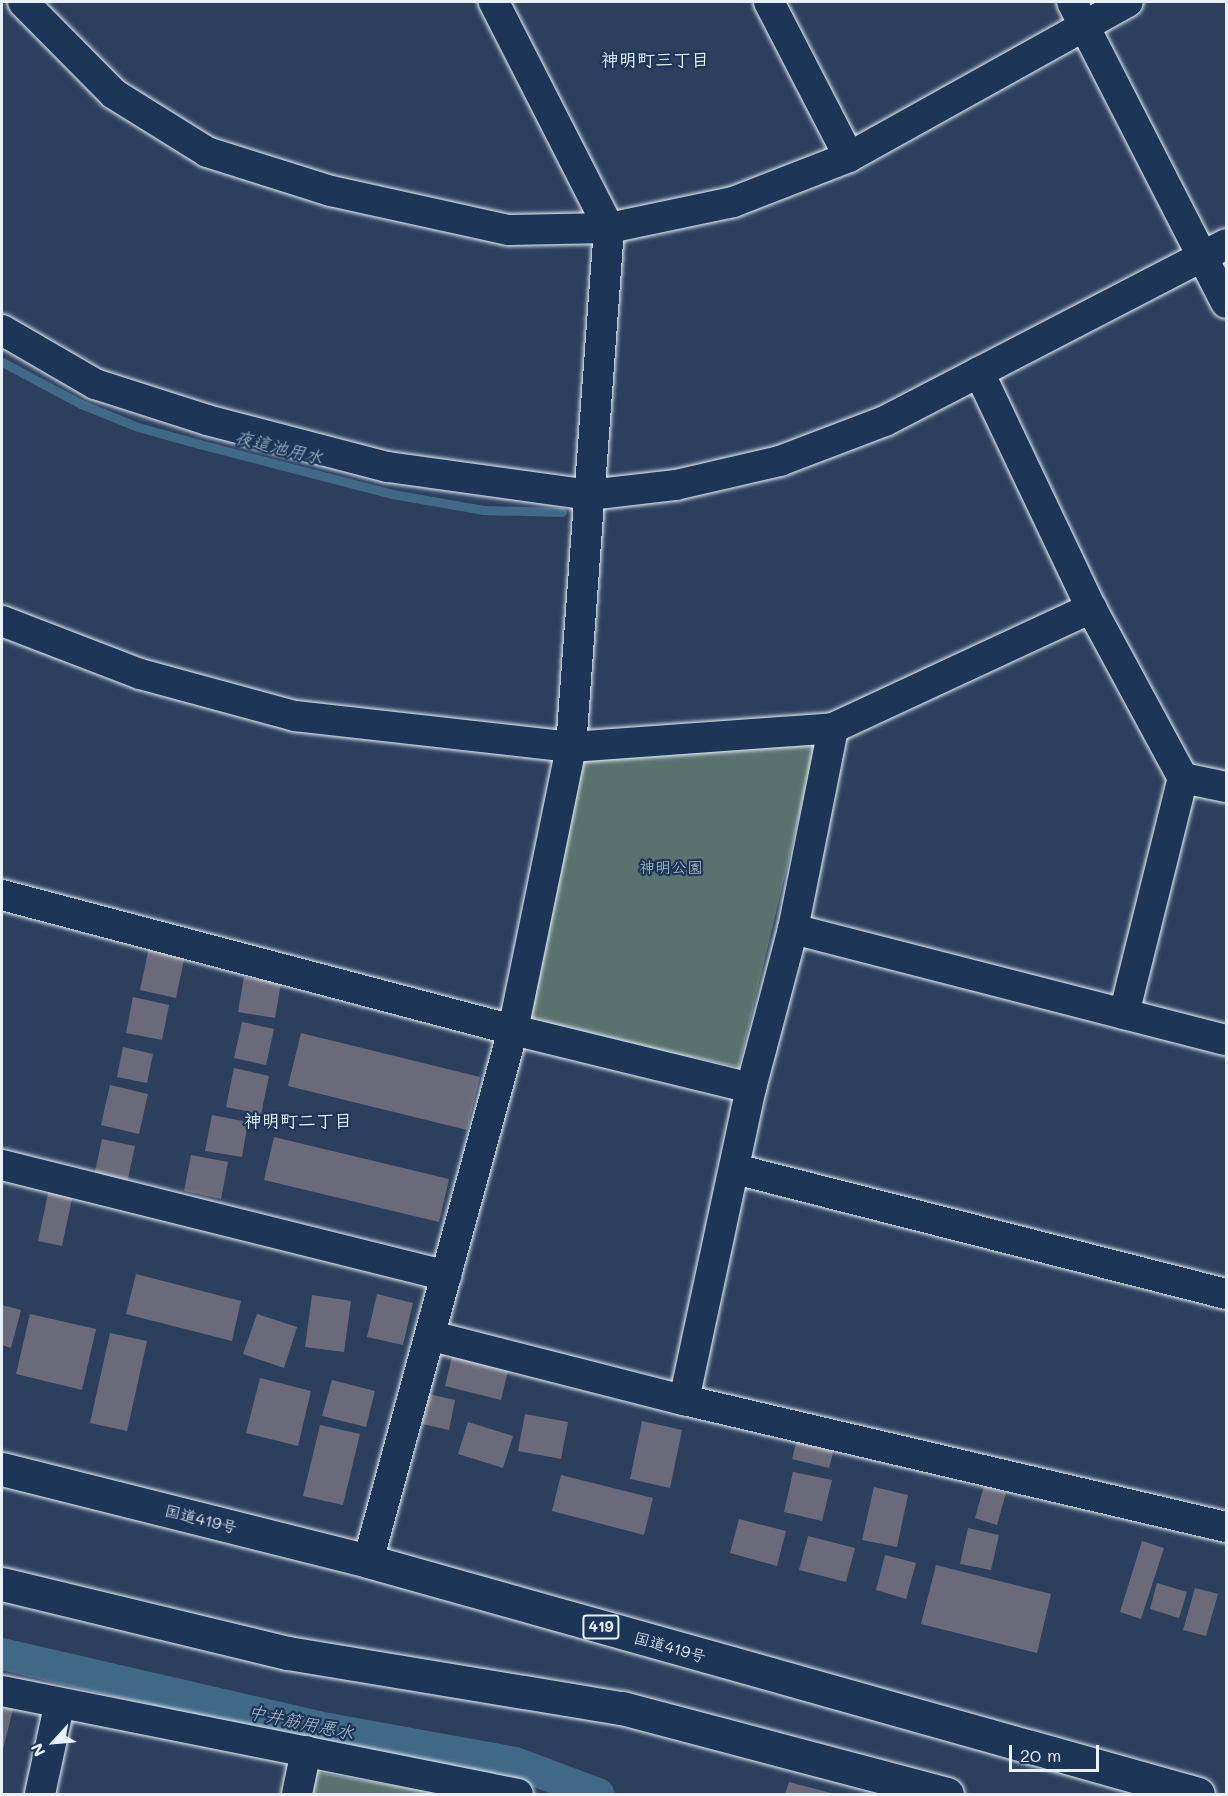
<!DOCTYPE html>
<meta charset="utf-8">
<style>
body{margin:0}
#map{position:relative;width:1228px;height:1796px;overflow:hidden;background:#2c405e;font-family:Mali,"Klee One",sans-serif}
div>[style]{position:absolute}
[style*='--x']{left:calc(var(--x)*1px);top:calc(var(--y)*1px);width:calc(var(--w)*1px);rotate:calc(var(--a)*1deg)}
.green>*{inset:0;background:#59726e}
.stream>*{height:9px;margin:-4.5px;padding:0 4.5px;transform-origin:4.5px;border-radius:4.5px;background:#406887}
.canal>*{height:32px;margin:-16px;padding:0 16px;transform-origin:16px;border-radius:16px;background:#406887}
.building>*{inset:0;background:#6a6a7a}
.roads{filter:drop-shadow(0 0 2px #e8f1f8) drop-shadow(0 0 2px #e8f1f8)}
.minor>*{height:30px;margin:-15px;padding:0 15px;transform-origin:15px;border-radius:15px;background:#1d3557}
.highway>*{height:33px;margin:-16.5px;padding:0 16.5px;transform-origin:16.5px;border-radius:16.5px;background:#1d3557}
span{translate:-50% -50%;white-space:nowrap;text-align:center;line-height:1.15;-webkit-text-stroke:4.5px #1d3557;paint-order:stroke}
.shield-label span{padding:2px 4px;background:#1d3557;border:2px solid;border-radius:4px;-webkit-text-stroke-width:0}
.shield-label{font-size:15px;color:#e8f1f8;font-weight:700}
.park-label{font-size:16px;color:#b6c5c8}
.street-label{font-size:16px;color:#e8f1f8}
.neighbourhood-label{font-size:18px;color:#e8f1f8;font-weight:700}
.water-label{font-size:18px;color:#adc1d0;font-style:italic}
.frame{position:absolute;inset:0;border:3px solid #e8f1f8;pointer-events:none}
.north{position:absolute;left:24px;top:1712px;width:60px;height:60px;-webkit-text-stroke:4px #1d3557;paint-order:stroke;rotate:244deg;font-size:16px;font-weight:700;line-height:24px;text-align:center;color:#e8f1f8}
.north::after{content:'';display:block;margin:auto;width:21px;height:27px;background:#e8f1f8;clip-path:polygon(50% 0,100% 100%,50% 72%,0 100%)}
.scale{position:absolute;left:1009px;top:1745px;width:90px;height:27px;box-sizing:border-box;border:3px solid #e8f1f8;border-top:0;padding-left:8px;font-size:18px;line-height:21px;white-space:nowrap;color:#e8f1f8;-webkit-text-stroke:4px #1d3557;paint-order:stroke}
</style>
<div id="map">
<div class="green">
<i style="clip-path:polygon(818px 737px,739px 1067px,526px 1022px,577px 758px)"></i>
<i style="clip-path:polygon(316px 1772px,440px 1794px,312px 1794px)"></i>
</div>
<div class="stream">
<i style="--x:2;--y:362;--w:89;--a:28"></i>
<i style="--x:81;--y:404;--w:61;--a:22"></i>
<i style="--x:138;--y:427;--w:63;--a:15.6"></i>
<i style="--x:199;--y:444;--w:199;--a:14.5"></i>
<i style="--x:392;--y:494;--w:93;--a:9.9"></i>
<i style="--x:484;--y:510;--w:78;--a:1.5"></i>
</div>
<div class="canal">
<i style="--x:2;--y:1654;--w:323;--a:13"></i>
<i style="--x:317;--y:1727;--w:201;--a:10.3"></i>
<i style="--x:515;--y:1763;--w:89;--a:20.5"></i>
</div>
<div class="building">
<i style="clip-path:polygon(149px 947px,185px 955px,176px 998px,140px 990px)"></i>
<i style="clip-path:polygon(244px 977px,281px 983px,275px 1018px,238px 1012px)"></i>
<i style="clip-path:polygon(133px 997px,169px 1005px,162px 1040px,126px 1033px)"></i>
<i style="clip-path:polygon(242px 1022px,274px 1029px,266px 1065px,234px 1058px)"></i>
<i style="clip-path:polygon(301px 1033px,480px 1077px,467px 1130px,288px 1086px)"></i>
<i style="clip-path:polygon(123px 1047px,153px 1054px,147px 1083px,117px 1077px)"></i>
<i style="clip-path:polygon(234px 1068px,269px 1076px,261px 1114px,226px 1107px)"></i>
<i style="clip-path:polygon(110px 1085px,148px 1094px,139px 1134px,101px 1125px)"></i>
<i style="clip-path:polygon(212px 1115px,248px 1122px,242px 1157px,205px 1151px)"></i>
<i style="clip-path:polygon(274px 1137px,449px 1179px,439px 1222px,264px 1180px)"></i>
<i style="clip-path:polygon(102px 1139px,135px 1146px,127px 1183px,94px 1176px)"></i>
<i style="clip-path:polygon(191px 1155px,228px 1162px,221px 1199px,184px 1191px)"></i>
<i style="clip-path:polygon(49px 1189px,73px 1194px,62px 1246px,38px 1241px)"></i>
<i style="clip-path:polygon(136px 1274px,241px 1301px,232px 1341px,126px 1314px)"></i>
<i style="clip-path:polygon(377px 1294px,413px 1303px,403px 1345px,367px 1337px)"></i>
<i style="clip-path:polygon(312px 1295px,351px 1301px,344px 1352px,305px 1347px)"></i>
<i style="clip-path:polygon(2px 1305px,21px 1310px,11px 1348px,2px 1345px)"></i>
<i style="clip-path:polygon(30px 1314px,96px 1329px,82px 1390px,16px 1374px)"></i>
<i style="clip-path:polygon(257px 1314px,297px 1327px,284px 1368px,243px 1354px)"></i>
<i style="clip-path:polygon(110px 1333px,147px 1341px,127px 1431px,90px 1423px)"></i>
<i style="clip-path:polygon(453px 1352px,509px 1366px,501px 1400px,445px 1386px)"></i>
<i style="clip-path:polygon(260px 1378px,311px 1391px,298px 1446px,246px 1433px)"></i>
<i style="clip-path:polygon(332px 1380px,375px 1391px,366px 1427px,322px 1416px)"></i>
<i style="clip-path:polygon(429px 1394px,455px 1400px,449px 1430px,422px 1424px)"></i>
<i style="clip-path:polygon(525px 1414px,568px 1422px,561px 1459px,518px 1451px)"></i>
<i style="clip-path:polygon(642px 1421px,682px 1430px,670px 1488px,630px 1479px)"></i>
<i style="clip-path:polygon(468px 1422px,513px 1436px,503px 1468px,458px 1454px)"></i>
<i style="clip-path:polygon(320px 1425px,360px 1434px,343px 1505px,303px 1496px)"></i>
<i style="clip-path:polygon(798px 1436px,835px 1445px,829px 1468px,792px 1459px)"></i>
<i style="clip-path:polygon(793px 1472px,832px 1480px,822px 1521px,784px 1512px)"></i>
<i style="clip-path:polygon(561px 1475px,653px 1498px,644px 1535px,552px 1511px)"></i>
<i style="clip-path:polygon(984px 1486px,1006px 1493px,997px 1525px,975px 1518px)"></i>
<i style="clip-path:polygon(874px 1487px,908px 1495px,897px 1547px,862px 1540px)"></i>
<i style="clip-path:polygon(739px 1519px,786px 1531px,777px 1566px,730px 1553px)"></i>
<i style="clip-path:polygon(968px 1528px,999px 1535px,991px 1570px,960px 1564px)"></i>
<i style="clip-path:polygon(808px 1536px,855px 1548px,846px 1582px,799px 1570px)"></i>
<i style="clip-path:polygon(1142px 1541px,1164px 1548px,1141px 1619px,1120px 1612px)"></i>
<i style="clip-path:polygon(885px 1555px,916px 1563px,906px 1599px,876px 1590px)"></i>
<i style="clip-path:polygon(936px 1565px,1051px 1594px,1037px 1653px,921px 1624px)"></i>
<i style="clip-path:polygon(1157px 1583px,1187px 1592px,1179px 1618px,1150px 1609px)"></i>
<i style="clip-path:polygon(1195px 1588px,1218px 1594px,1206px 1636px,1183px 1630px)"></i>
<i style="clip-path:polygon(2px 1706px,13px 1709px,2px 1753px)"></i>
<i style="clip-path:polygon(789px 1782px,835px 1794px,785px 1794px)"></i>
</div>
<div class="roads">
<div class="minor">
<i style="--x:23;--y:2;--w:129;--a:45.3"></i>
<i style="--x:114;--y:94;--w:110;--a:31.9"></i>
<i style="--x:207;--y:152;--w:130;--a:17.5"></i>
<i style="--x:331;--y:191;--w:182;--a:12.4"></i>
<i style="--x:509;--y:230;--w:100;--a:-1.1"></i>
<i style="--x:609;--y:228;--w:127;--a:-11.8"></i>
<i style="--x:733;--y:202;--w:124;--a:-21.2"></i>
<i style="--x:849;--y:157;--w:319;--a:-29.1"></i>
<i style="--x:769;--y:2;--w:174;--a:62.7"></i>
<i style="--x:1072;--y:2;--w:338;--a:62.9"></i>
<i style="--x:2;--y:330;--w:108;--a:30.1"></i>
<i style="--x:95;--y:384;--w:118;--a:17.8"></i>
<i style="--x:207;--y:420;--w:187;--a:14.6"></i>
<i style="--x:388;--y:467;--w:203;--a:7.9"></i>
<i style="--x:589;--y:495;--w:88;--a:-6.6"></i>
<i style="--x:676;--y:485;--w:107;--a:-13"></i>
<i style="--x:780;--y:461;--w:112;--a:-20.9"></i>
<i style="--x:885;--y:421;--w:384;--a:-27.4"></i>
<i style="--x:979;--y:372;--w:261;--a:64.6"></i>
<i style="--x:1091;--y:608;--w:193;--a:61.6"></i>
<i style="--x:1183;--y:778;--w:44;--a:11.8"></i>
<i style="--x:2;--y:621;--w:148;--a:21"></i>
<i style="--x:140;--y:674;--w:161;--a:15.2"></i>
<i style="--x:295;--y:716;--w:278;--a:6.4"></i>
<i style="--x:571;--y:747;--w:263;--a:-4.1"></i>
<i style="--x:833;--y:728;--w:285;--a:-24.9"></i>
<i style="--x:2;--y:895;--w:529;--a:14.8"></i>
<i style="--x:513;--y:1030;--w:245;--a:13.7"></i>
<i style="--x:793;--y:929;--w:447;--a:14.4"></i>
<i style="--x:1124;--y:1014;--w:243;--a:-76"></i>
<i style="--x:2;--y:1165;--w:458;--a:14"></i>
<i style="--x:735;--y:1169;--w:507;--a:14.28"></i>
<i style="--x:432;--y:1336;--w:260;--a:14.3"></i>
<i style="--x:684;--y:1400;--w:557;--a:13.19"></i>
<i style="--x:684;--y:1400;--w:319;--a:-77.9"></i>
<i style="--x:751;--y:1088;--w:164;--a:-75.2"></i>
<i style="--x:793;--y:929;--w:205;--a:-78.7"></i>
<i style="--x:368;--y:1561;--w:550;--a:-74.73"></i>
<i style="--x:513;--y:1030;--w:289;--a:-78.4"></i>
<i style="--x:571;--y:747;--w:520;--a:-85.81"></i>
<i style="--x:609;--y:228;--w:254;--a:-117"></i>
<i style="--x:2;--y:1691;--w:526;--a:11.29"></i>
<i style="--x:40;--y:1794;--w:90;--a:-77.8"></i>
<i style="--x:297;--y:1794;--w:44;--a:-78.2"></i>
</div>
<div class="highway">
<i style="--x:2;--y:1469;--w:377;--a:14.1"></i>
<i style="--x:368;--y:1561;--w:862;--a:15.68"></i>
<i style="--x:2;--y:1584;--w:294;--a:13.6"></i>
<i style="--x:288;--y:1653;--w:338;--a:9.4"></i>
<i style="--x:622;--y:1708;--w:336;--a:14.8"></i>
</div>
</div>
<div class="shield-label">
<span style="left:601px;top:1627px">419</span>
</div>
<div class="park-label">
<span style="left:671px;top:867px">神明公園</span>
</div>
<div class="street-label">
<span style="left:201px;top:1519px;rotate:14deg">国道419号</span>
<span style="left:670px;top:1647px;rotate:16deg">国道419号</span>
</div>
<div class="neighbourhood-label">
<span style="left:655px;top:59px">神明町三丁目</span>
<span style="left:298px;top:1120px">神明町二丁目</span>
</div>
<div class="water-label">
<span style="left:279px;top:447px;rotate:14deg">夜這池用水</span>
<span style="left:301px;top:1722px;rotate:12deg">中井筋用悪水</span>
</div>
<div class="frame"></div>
<div class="north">N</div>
<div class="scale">20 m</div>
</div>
